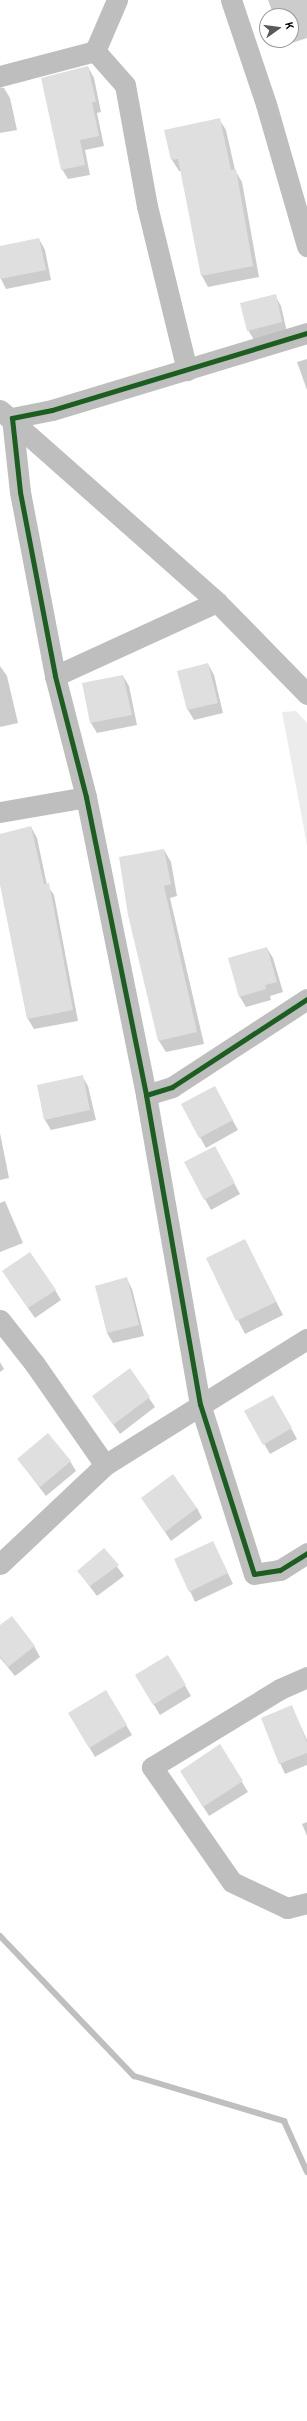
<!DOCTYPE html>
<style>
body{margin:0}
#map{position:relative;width:307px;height:2421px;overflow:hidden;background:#fff;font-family:"Archivo Narrow",sans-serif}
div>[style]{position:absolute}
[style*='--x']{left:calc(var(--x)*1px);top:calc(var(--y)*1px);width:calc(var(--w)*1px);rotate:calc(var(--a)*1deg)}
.green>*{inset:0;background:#ececec}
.shadow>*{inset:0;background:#0003}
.stream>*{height:6px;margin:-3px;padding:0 3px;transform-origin:3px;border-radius:3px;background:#bfbfbf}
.building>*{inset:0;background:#dfdfdf}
.minor>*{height:21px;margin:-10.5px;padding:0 10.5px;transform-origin:10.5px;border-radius:10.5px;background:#bebebe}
.cycleway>*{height:5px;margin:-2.5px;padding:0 2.5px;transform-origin:2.5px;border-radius:2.5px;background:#1b5e20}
span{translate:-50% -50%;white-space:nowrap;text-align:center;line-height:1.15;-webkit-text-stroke:4px #fff;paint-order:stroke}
.north{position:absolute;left:259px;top:8px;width:40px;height:40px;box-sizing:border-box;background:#fff;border:1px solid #999;border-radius:50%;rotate:76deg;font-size:11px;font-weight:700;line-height:16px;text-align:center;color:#000}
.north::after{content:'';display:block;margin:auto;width:14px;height:18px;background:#595959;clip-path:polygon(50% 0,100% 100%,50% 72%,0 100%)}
</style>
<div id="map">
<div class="green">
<i style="clip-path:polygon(296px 711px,307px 723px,307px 845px,282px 712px)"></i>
</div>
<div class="shadow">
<i style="clip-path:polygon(268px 0,307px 0,307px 38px,286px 45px,283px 40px,291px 40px,291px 16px,274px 16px)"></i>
<i style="clip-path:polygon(88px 67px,94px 78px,101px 112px,97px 113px,104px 146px,85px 150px,90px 175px,68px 179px,62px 169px)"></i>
<i style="clip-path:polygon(0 87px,4px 88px,10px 98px,17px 130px,0 133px)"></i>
<i style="clip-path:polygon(219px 119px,226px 130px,235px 170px,242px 182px,259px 277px,208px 287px,202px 276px,181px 171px,179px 171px,172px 160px,165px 131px)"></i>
<i style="clip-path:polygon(39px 239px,45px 250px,51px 280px,6px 289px,0 277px,0 247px)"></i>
<i style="clip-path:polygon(275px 295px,281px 306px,287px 332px,254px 340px,248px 330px)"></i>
<i style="clip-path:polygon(307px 359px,307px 390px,297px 362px)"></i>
<i style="clip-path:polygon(208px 664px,214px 675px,223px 713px,194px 720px,188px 710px)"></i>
<i style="clip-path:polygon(0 666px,7px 676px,18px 723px,0 727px)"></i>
<i style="clip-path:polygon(123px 676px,129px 686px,137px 725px,97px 733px,91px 723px,83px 684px)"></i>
<i style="clip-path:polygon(31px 827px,37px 838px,47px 885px,54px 895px,78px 1021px,34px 1029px,28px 1019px,3px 893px,0 866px,0 835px)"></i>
<i style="clip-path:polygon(164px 850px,171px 862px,177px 896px,170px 898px,204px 1044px,166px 1052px,159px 1041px)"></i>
<i style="clip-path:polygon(267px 948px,273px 958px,283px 992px,270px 996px,271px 1000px,246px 1007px,240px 997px,229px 959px)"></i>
<i style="clip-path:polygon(82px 1076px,88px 1086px,96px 1120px,51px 1130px,45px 1120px)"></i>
<i style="clip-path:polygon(220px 1097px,238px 1130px,206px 1148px,182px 1105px)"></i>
<i style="clip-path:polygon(0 1133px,9px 1178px,0 1180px)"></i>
<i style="clip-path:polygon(220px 1157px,240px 1194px,211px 1210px,185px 1163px)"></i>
<i style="clip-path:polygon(5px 1201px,23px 1243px,0 1252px,0 1203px)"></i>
<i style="clip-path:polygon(245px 1240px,283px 1315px,245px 1334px,207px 1259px)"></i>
<i style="clip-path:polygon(127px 1279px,132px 1289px,144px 1336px,113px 1343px,107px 1333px,96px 1286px)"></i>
<i style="clip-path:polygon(9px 1281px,55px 1290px,61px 1300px,35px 1318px)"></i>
<i style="clip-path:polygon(0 1362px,4px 1369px,0 1372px)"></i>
<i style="clip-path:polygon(130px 1370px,155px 1407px,120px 1434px,94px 1397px)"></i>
<i style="clip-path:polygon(273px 1396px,297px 1439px,270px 1454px,245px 1411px)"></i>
<i style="clip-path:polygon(18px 1459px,70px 1461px,76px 1471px,46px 1496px)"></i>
<i style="clip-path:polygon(142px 1498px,197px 1508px,202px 1518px,171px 1541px)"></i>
<i style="clip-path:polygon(213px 1542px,233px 1584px,195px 1602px,190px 1591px)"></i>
<i style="clip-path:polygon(104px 1549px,124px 1576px,97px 1596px,78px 1571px)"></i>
<i style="clip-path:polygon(0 1627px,34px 1646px,40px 1657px,15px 1676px,0 1658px)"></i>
<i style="clip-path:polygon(168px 1656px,191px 1696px,160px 1715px,136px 1675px)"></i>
<i style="clip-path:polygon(106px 1691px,132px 1735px,95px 1757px,69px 1713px)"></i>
<i style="clip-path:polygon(292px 1707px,307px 1740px,307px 1765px,285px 1774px,280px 1763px)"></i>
<i style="clip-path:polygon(220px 1746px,248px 1792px,209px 1816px,187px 1781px)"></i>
<i style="clip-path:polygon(307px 1822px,307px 1836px,302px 1824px)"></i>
</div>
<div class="stream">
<i style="--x:0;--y:1936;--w:194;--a:46.3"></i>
<i style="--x:134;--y:2076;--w:157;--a:16.7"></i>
<i style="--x:284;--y:2121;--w:56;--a:65.7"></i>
</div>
<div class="building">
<i style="clip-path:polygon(88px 66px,96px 102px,92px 102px,99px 136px,80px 140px,85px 165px,61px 170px,41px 78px)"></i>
<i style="clip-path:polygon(220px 118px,231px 170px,236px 169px,253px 266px,201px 276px,178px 159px,171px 160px,164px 130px)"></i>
<i style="clip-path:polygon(39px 238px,46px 270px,0 279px,0 246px)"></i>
<i style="clip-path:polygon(276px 294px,282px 322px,247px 331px,240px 303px)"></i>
<i style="clip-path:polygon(208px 663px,218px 703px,187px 710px,177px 671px)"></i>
<i style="clip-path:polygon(123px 675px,132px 715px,90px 723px,82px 683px)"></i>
<i style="clip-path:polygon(31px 826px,44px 884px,49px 883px,73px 1010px,27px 1019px,0 885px,0 834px)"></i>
<i style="clip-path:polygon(164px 849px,171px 884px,164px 886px,197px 1032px,158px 1041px,128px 915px,119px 857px)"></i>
<i style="clip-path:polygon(267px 947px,277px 982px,265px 985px,266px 989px,239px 997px,228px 958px)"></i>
<i style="clip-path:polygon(83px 1075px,90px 1110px,44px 1120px,37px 1085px)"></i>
<i style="clip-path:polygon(215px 1086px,233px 1120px,199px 1138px,181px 1104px)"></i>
<i style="clip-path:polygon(215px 1146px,235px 1183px,204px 1200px,184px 1162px)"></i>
<i style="clip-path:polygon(245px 1239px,276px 1302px,236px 1321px,206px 1258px)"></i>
<i style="clip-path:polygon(30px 1252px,56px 1290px,28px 1308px,2px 1271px)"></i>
<i style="clip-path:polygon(127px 1277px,139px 1325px,107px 1333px,95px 1286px)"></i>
<i style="clip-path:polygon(130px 1368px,150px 1397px,113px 1425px,92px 1396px)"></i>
<i style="clip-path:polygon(273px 1395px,292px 1428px,263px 1445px,244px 1411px)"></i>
<i style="clip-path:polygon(48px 1433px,71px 1461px,40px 1487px,17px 1459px)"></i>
<i style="clip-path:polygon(173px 1474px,197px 1508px,165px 1532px,141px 1498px)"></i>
<i style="clip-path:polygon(213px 1541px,228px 1573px,189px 1592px,174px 1559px)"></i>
<i style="clip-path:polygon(104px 1548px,119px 1565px,90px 1586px,77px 1571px)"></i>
<i style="clip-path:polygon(12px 1616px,35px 1646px,8px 1667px,0 1656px,0 1625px)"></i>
<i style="clip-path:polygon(168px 1655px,186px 1685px,153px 1705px,135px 1675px)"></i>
<i style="clip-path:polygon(106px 1690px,127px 1725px,89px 1748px,68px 1713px)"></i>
<i style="clip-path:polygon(292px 1705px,307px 1743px,307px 1753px,279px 1764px,261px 1718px)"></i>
<i style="clip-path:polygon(220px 1744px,243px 1781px,203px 1807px,180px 1771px)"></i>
</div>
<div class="minor">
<i style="--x:231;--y:0;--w:110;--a:71.4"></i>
<i style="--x:266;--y:104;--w:148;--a:73.9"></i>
<i style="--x:95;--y:51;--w:45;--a:48.6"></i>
<i style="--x:125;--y:85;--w:123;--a:79.7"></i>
<i style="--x:147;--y:206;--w:169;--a:76.3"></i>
<i style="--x:95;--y:51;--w:56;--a:-66.7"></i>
<i style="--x:0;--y:76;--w:98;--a:-14.7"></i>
<i style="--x:307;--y:333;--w:266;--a:163.2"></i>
<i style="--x:52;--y:410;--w:41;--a:168.7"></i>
<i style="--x:12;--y:418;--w:74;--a:83.8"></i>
<i style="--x:20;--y:492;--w:187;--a:79.2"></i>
<i style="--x:55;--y:676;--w:125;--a:75.6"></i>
<i style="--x:86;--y:797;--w:304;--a:78.6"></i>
<i style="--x:146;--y:1095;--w:27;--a:-17"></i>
<i style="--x:172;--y:1087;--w:161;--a:-33.1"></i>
<i style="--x:0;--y:410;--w:290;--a:41.5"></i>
<i style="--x:217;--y:602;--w:129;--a:45.6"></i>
<i style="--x:55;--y:676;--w:178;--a:-24.6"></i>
<i style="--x:0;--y:812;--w:87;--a:-9.9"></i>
<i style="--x:146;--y:1095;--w:314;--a:80.1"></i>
<i style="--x:200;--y:1404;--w:178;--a:72.4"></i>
<i style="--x:254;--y:1574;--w:26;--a:-9"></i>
<i style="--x:280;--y:1570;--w:32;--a:-32"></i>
<i style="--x:0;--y:1320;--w:55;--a:51.7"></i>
<i style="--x:34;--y:1363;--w:124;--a:55.2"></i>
<i style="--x:0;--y:1564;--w:144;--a:-43.3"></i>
<i style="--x:105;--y:1465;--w:238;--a:-32"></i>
<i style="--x:307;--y:1677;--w:30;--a:156"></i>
<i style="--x:280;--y:1689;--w:150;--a:148.6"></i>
<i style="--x:152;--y:1767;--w:140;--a:55.2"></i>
<i style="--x:232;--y:1882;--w:61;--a:25.3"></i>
<i style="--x:287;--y:1908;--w:21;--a:-14"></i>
</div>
<div class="cycleway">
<i style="--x:307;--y:333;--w:266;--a:163.2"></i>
<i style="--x:52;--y:410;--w:41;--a:168.7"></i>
<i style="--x:12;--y:418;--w:74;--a:83.8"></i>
<i style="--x:20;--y:492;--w:187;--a:79.2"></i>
<i style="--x:55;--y:676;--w:125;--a:75.6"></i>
<i style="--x:86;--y:797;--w:304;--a:78.6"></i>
<i style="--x:146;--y:1095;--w:27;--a:-17"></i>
<i style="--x:172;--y:1087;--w:161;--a:-33.1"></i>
<i style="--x:146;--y:1095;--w:314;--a:80.1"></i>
<i style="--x:200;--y:1404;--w:178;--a:72.4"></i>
<i style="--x:254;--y:1574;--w:26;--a:-9"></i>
<i style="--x:280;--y:1570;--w:32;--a:-32"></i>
</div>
<div class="north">K</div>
</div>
